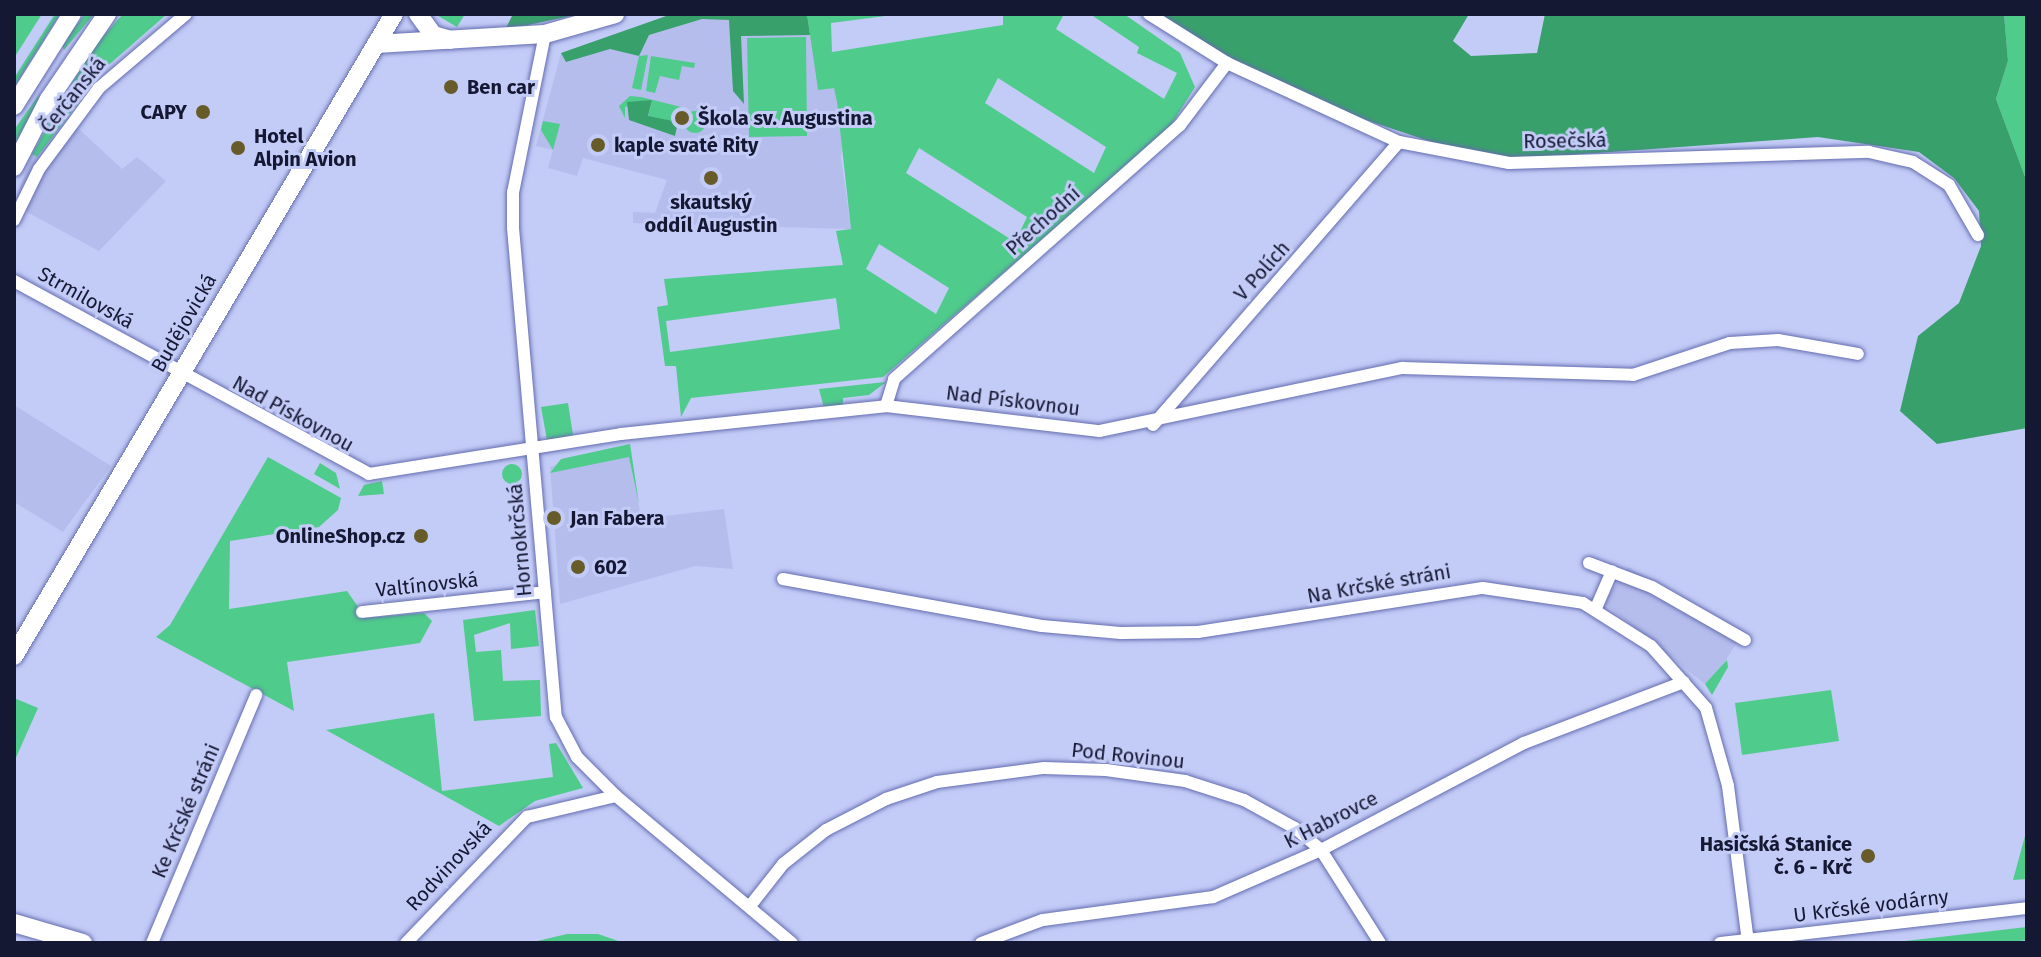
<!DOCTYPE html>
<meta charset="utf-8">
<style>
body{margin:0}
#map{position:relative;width:2041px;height:957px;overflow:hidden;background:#c3cbf7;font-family:"Fira Sans",sans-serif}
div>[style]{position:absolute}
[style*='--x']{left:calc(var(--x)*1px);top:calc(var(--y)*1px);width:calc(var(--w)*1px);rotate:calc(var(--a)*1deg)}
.built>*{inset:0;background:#b5bded}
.green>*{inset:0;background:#4fcc8b}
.round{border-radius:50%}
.forest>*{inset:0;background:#38a16b}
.roads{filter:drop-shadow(0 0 2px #646db0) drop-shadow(0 0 2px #646db0)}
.street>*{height:12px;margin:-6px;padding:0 6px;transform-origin:6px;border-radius:6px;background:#fff}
.secondary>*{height:18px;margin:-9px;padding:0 9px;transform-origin:9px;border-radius:9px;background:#fff}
.dots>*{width:22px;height:22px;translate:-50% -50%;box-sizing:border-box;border:4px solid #c3cbf7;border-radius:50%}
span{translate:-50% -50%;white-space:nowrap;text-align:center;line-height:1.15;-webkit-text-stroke:6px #c3cbf7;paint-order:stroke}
.poi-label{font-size:20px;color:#151833;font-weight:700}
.left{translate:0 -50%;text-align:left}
.right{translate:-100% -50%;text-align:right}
.street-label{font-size:20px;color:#151833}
.frame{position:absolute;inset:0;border:16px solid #151833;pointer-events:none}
</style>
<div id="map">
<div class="built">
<i style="clip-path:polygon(672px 14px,809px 23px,816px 78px,850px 67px,841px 157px,851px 229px,633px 223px,633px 212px,655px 213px,667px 180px,583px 158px,577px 176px,548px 168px,553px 150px,536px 146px,561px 53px)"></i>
<i style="clip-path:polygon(65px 116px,122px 169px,137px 157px,166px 181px,99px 251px,14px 205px,32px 154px,38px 156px)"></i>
<i style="clip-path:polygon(14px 405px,111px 466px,63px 532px,14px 502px)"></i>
<i style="clip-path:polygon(630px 444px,641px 519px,724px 509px,733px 569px,695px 566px,560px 604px,550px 467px)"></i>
<i style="clip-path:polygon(1628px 567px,1744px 631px,1716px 676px,1705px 684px,1604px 603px)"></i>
</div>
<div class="green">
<i style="clip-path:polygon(14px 14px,42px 14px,14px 58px)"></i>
<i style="clip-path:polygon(55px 14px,60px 14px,14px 87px,14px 78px)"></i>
<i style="clip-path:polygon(85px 14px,94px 14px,64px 50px,62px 45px)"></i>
<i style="clip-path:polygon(123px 14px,167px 14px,104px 69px,37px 157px,32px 154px,91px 50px)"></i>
<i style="clip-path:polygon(435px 14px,465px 14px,457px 27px)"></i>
<i style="clip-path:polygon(evenodd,807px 14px,901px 14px,831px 23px,832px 52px,1003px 25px,1003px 14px,1064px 14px,1056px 29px,1164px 99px,1177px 73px,1137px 53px,1139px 47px,1090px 14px,1124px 14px,1180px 53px,1195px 87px,1168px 130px,883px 377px,691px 398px,681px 417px,676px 366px,665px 366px,657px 307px,668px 305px,664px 279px,843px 265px,836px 231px,851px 229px,837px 102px,834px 88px,818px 90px,807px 14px,998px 78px,1106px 147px,1094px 173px,985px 103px,998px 78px,807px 14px,919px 148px,1027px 217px,1015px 242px,906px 173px,919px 148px,807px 14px,879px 244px,949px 288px,936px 314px,866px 269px,879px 244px,807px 14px,836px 298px,840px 329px,670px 352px,666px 321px,836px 298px)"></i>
<i style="clip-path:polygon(2004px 14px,2027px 14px,2027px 182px,1996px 99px,2008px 61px)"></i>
<i style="clip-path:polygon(806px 37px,807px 136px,749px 137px,747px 38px)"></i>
<i style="clip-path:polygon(648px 55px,641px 90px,632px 88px,639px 56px)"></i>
<i style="clip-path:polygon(651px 56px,695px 63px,694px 68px,682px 66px,679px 80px,660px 76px,655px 93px,646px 91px)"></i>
<i style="clip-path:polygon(40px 93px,35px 108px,14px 145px,14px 130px)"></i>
<i style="clip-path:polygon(630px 96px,641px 97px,681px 107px,678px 122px,648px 117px,652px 100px,625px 107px,625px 118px,619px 106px)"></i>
<i class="round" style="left:684px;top:111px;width:22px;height:22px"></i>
<i style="clip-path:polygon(543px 121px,560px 124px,553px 150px,541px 130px)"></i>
<i style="clip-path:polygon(886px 382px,869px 395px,843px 398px,843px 406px,824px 408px,819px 389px)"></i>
<i style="clip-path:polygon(568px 403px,573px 435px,547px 440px,541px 407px)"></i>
<i style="clip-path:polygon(630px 444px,639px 504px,629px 457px,550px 473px,561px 459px)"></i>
<i style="clip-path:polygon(268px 457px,341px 498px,338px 510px,319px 527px,230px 541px,229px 609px,347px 591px,366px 618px,424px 613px,432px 621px,420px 643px,287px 662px,294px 711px,156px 637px,170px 625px)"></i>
<i style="clip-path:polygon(320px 463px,336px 473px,340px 489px,314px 474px)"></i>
<i class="round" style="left:502px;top:464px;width:20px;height:20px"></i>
<i style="clip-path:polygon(382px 481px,384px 494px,358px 496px,364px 485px)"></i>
<i style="clip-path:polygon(535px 610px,539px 646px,511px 649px,510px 623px,474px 635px,476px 652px,501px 650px,503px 681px,540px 680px,541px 716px,474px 721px,463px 620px)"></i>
<i style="clip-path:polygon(1727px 660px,1728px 667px,1712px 695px,1705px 684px)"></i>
<i style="clip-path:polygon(1831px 690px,1839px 741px,1742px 755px,1735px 703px)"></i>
<i style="clip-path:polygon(14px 698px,38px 708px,14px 762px)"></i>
<i style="clip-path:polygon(434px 713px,442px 791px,553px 777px,549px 744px,556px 743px,583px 788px,535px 801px,499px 826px,326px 730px)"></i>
<i style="clip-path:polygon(2025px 836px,2027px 879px,2013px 880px)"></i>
<i style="clip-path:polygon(2027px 927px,2027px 940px,2005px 943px,1888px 943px)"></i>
<i style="clip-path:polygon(567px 934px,598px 934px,624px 943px,529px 943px)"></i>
</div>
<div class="forest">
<i style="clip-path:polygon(513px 14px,580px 14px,505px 30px)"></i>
<i style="clip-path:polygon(672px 14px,807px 14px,810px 35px,741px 36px,744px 104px,733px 91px,729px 20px,702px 19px,649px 35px,639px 56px,610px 49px,566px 62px,561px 53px)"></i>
<i style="clip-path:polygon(1161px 14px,1469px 14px,1453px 41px,1471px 56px,1537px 53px,1545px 14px,2004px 14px,2008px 61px,1996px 99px,2027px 182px,2027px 428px,1937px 444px,1900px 411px,1918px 336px,1959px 303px,1981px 246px,1979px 211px,1954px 178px,1919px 152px,1818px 137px,1514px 159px,1450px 148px,1315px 103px,1229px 60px)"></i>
<i style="clip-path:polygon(652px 100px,648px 116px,678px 122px,675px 136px,629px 120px,627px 102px)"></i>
</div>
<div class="roads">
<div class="street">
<i style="--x:1149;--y:14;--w:92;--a:32.1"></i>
<i style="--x:1227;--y:63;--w:189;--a:24.7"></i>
<i style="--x:1399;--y:142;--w:112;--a:10.8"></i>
<i style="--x:1509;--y:163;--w:360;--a:-1.8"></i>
<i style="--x:1869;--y:152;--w:45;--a:12.8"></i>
<i style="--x:1913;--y:162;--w:43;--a:32.6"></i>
<i style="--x:1949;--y:185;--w:58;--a:59.9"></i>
<i style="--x:545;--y:34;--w:161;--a:101.4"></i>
<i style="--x:513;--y:192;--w:36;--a:90"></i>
<i style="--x:513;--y:228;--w:491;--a:85"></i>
<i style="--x:556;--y:717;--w:45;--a:62.3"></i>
<i style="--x:577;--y:757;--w:55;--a:45"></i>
<i style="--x:616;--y:796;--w:229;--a:39.9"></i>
<i style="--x:14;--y:220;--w:57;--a:-63.9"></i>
<i style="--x:39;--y:169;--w:101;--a:-53.5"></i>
<i style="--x:99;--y:88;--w:114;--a:-40.4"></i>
<i style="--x:14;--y:281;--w:404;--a:28.5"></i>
<i style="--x:369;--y:474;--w:255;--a:-9"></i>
<i style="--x:621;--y:434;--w:266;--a:-6"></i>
<i style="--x:886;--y:406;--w:215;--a:6.7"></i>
<i style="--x:1100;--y:431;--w:309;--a:-11.8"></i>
<i style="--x:1402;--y:368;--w:231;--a:1.7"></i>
<i style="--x:1633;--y:375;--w:102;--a:-18.3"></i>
<i style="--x:1730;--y:343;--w:48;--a:-3.6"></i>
<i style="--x:1778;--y:340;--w:81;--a:9.9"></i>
<i style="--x:886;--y:406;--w:28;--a:-73"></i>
<i style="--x:894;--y:379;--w:383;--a:-41.6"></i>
<i style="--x:1180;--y:125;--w:78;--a:-52.8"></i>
<i style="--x:1153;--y:425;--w:375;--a:-49"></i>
<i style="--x:1589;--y:563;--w:67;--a:20.9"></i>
<i style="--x:1652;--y:587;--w:107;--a:29.7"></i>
<i style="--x:783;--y:579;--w:263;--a:10.3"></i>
<i style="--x:1042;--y:626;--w:79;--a:5.1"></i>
<i style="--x:1121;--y:633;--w:77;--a:-0.7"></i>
<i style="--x:1198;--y:632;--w:288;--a:-8.8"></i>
<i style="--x:1483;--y:588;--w:101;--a:8.5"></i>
<i style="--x:1583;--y:603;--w:80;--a:32.3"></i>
<i style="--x:1651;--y:646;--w:83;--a:48.4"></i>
<i style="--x:1706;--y:708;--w:81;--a:74.2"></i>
<i style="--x:1728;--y:786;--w:158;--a:82.7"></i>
<i style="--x:1596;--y:608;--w:40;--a:-66.6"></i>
<i style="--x:362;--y:612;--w:184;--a:-6.2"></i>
<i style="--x:750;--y:906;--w:53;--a:-51.8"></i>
<i style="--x:783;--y:864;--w:55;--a:-38.3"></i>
<i style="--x:826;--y:830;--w:68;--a:-27.3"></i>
<i style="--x:886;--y:799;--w:54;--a:-18.4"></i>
<i style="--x:937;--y:782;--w:108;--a:-7.5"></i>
<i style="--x:1044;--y:768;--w:62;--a:1.8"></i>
<i style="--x:1106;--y:770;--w:80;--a:7.9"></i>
<i style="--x:1185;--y:781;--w:62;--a:17.9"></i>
<i style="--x:1244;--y:800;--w:58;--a:28.8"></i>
<i style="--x:1295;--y:828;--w:34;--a:40"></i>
<i style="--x:1321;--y:850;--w:110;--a:57.6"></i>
<i style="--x:152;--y:943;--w:269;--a:-67.2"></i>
<i style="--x:406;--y:943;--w:175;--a:-46.2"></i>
<i style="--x:527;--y:817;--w:91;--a:-13.3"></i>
<i style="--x:981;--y:943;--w:66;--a:-20.4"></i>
<i style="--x:1043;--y:920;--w:172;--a:-7.7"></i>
<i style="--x:1213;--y:897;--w:118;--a:-23.5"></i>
<i style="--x:1321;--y:850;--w:229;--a:-27.8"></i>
<i style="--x:1524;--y:743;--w:171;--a:-20.9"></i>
<i style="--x:1720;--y:943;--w:309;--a:-6.5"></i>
</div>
<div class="secondary">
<i style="--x:418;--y:14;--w:26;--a:54"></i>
<i style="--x:433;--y:35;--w:18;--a:16"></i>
<i style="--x:376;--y:44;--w:169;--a:-3.4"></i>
<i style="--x:545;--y:34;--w:73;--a:-15.9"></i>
<i style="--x:14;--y:106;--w:109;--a:-57.8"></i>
<i style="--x:14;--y:167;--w:76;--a:-62.8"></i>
<i style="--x:49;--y:99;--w:103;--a:-55.7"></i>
<i style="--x:14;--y:656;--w:746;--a:-59.38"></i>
<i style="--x:14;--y:923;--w:72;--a:16.2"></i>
</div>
</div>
<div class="dots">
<i style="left:451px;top:87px;background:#675c29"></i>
<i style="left:203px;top:112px;background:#675c29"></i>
<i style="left:682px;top:118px;background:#675c29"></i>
<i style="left:598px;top:145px;background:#675c29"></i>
<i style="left:238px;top:148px;background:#675c29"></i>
<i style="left:711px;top:178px;background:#675c29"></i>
<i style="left:554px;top:518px;background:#675c29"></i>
<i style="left:421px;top:536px;background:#675c29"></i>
<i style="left:578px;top:567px;background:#675c29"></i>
<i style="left:1868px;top:856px;background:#675c29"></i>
</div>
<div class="poi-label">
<span class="left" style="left:467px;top:87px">Ben car</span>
<span class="right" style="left:187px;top:112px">CAPY</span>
<span class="left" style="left:698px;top:118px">Škola sv. Augustina</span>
<span class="left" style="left:254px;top:148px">Hotel<br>Alpin Avion</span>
<span class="left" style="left:614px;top:145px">kaple svaté Rity</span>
<span style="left:711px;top:214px">skautský<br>oddíl Augustin</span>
<span class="left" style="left:570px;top:518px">Jan Fabera</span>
<span class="right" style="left:405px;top:536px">OnlineShop.cz</span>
<span class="left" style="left:594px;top:567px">602</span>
<span class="right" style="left:1852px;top:856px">Hasičská Stanice<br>č. 6 - Krč</span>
</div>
<div class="street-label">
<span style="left:73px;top:95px;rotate:-51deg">Čerčanská</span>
<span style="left:1565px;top:141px;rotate:-1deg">Rosečská</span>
<span style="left:1043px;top:221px;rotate:-42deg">Přechodní</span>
<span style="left:1262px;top:271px;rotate:-48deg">V Polích</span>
<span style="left:86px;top:298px;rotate:29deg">Strmilovská</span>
<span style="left:184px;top:323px;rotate:-60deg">Budějovická</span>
<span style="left:1013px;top:401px;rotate:7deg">Nad Pískovnou</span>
<span style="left:293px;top:414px;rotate:29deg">Nad Pískovnou</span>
<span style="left:520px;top:540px;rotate:-95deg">Hornokrčská</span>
<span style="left:1379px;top:584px;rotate:-10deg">Na Krčské stráni</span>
<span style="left:427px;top:585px;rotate:-6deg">Valtínovská</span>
<span style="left:1128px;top:756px;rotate:6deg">Pod Rovinou</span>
<span style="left:186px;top:811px;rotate:-67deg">Ke Krčské stráni</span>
<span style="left:1331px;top:820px;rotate:-27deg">K Habrovce</span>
<span style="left:449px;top:866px;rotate:-47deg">Rodvinovská</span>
<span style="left:1871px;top:906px;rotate:-7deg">U Krčské vodárny</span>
</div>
<div class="frame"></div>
</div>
